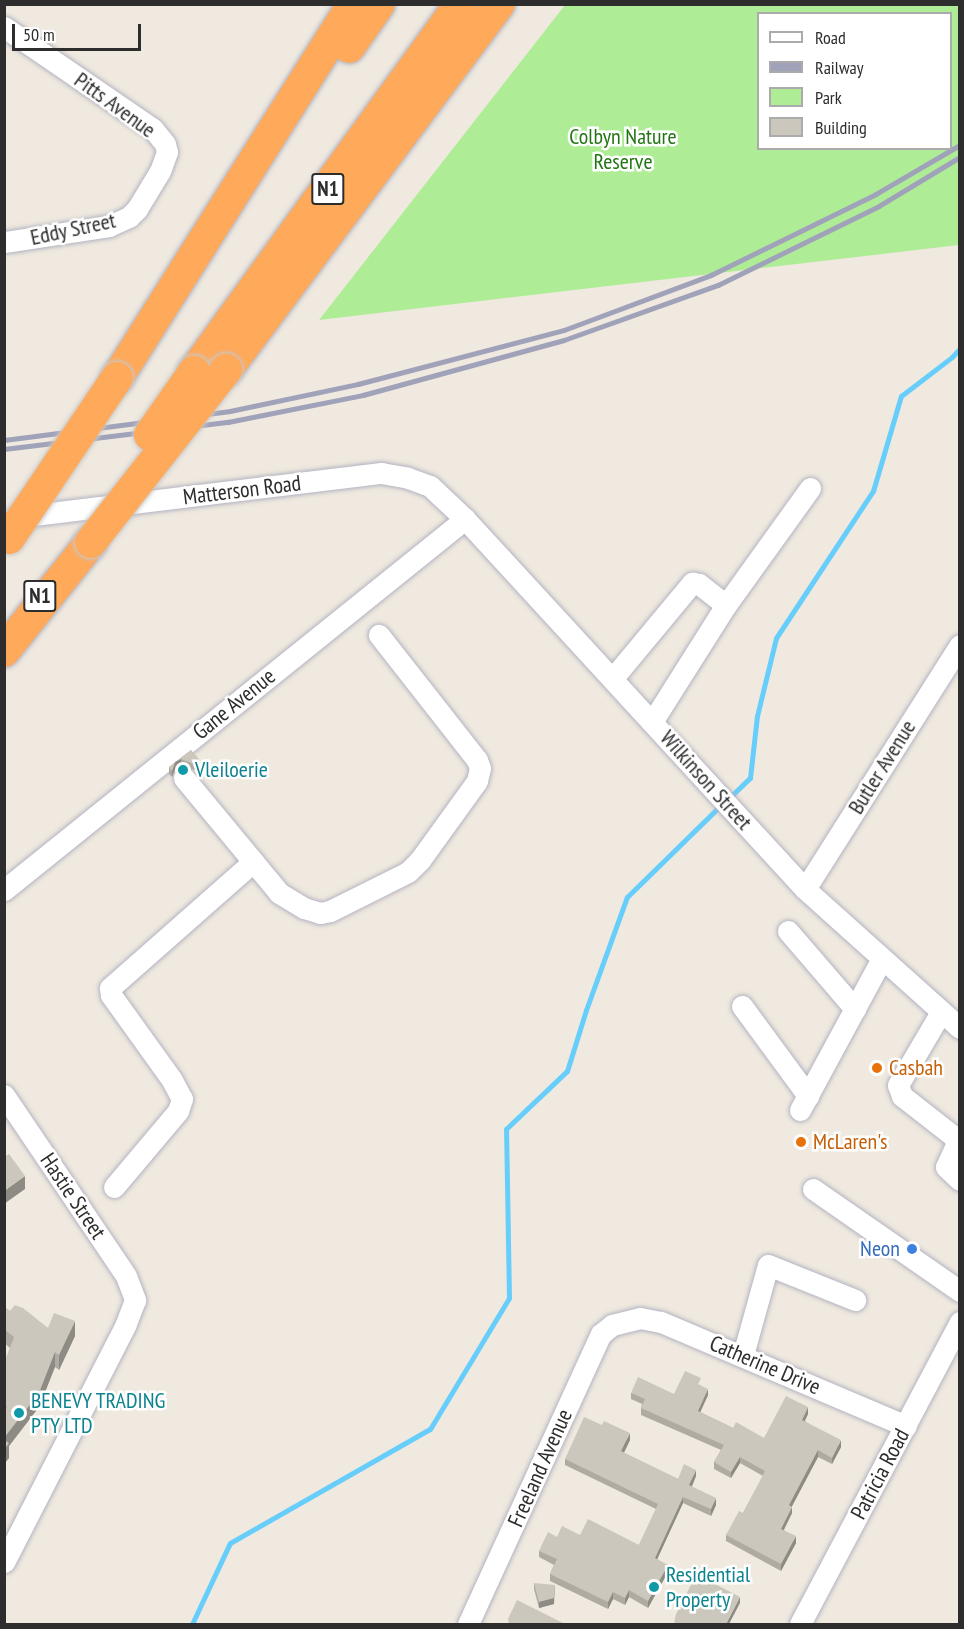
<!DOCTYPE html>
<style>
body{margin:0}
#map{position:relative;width:964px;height:1629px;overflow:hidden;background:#f0e9df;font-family:"PT Sans Narrow",sans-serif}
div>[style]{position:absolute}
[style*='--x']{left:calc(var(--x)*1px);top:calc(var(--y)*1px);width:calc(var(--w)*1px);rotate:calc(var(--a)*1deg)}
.green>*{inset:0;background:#afec96}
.stream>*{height:5px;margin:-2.5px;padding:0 2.5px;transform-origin:2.5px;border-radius:2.5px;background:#67cefc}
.roads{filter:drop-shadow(0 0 2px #b2b4c2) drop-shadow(0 0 2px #b2b4c2)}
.minor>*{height:21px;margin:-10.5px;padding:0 10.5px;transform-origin:10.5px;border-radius:10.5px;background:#fff}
.highway>*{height:32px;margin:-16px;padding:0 16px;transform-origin:16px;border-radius:16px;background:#ffa95a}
.rail>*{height:4.5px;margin:-2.25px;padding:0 2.25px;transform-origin:2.25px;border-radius:2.25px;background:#a0a2b9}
.bridges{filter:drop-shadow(0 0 2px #c8c8c8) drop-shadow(0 0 2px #c8c8c8)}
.highway-bridge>*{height:32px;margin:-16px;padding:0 16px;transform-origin:16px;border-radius:16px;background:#ffa95a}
.wall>*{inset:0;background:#afaba3}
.shaded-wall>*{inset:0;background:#8e8b84}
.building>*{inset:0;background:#cbc7bd}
.dots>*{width:16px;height:16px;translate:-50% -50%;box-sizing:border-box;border:3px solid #fff;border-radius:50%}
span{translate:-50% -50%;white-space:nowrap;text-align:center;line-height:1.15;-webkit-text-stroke:5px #fff;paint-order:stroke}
.shield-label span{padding:2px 4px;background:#fff;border:2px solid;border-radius:4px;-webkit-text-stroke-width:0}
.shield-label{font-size:21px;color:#2d2d2d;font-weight:700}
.street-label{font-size:22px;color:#2d2d2d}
.park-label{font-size:22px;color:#227513}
.culture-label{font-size:22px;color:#0d838f}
.left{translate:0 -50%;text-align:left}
.food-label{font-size:22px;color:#c56008}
.shop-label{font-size:22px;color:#366cbe}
.right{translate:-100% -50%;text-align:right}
.frame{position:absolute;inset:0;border:6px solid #2d2d2d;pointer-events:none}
.legend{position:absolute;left:757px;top:12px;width:195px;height:138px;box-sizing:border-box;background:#fff;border:2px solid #ababab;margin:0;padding:8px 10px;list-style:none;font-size:18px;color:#2d2d2d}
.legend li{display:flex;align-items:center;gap:12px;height:30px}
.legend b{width:30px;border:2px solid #ababab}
.scale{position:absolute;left:12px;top:24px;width:129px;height:27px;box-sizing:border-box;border:3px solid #2d2d2d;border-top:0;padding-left:8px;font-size:18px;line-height:21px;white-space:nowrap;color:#2d2d2d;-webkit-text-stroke:4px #fff;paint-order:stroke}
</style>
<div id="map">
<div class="green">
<i style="clip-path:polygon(evenodd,565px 5px,959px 5px,959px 245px,319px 320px,565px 5px,758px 14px,950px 14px,950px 148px,758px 148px,758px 14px)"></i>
</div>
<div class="stream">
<i style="--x:728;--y:799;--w:30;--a:-44"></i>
<i style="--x:750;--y:778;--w:62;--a:-83.6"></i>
<i style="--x:757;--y:716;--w:80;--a:-76.3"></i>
<i style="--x:776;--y:638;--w:176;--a:-56.6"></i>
<i style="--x:873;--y:491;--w:99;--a:-73.6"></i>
<i style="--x:901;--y:396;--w:64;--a:-37.4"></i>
<i style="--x:952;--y:357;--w:12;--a:-48"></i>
<i style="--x:192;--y:1624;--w:89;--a:-64.9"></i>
<i style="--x:230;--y:1543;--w:230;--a:-29.7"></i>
<i style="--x:430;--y:1429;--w:153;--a:-58.9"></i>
<i style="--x:509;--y:1298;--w:169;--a:-91"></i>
<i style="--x:506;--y:1129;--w:84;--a:-43.6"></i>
<i style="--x:567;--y:1071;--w:64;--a:-72.7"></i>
<i style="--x:586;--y:1010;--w:120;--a:-70.1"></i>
<i style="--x:627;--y:897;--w:132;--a:-44.4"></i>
</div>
<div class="roads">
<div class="minor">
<i style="--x:4;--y:27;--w:181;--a:34.4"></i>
<i style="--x:153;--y:129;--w:19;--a:51"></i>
<i style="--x:165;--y:144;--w:8;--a:76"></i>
<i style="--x:167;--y:152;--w:20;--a:110"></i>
<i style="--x:160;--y:171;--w:44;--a:121.2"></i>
<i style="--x:137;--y:209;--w:11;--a:135"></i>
<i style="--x:129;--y:217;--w:22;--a:156"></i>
<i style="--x:109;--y:226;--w:106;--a:171.3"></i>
<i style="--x:17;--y:517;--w:367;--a:-6.9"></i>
<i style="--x:381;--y:473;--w:27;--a:10"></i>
<i style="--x:408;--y:478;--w:23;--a:20"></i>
<i style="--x:430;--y:486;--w:48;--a:43.3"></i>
<i style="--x:465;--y:519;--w:502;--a:47.42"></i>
<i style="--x:805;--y:889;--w:208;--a:41.9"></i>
<i style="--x:613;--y:678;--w:124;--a:-50.3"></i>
<i style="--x:692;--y:583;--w:7;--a:8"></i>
<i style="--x:699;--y:584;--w:34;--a:38"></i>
<i style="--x:652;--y:722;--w:138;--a:-57.7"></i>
<i style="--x:726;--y:605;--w:144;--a:-54.3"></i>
<i style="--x:184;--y:778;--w:149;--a:50.4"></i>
<i style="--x:279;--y:893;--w:29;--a:31"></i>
<i style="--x:304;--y:908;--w:17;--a:17"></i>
<i style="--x:320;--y:913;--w:10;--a:-11"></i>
<i style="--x:330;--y:911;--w:87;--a:-26.6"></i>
<i style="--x:408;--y:872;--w:17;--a:-45"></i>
<i style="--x:420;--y:860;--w:97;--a:-54.2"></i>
<i style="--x:477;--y:781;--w:13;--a:-77"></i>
<i style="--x:480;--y:768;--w:9;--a:-111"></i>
<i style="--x:477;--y:760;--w:159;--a:-128.1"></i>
<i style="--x:805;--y:889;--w:289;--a:-57.6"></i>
<i style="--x:4;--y:890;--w:592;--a:-38.83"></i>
<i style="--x:788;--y:931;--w:103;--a:49.3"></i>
<i style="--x:742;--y:1006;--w:112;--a:53.7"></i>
<i style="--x:941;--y:1012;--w:85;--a:120.5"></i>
<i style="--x:898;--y:1085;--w:12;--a:70"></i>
<i style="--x:902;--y:1096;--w:65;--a:38.1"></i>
<i style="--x:953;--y:1136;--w:8;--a:60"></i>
<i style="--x:957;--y:1143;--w:26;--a:115"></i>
<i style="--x:946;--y:1167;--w:19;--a:43"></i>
<i style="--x:4;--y:1095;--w:218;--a:56"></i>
<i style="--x:126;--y:1276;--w:26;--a:69"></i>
<i style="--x:135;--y:1300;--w:26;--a:111"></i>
<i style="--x:126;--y:1324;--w:267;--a:117.1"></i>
<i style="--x:800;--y:1110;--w:170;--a:-61.6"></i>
<i style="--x:114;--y:1187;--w:99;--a:-49.9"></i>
<i style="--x:178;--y:1111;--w:13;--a:-72"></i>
<i style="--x:182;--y:1099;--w:21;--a:-118"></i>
<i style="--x:172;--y:1080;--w:105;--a:-125.7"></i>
<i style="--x:111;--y:995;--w:7;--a:-98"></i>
<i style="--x:110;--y:988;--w:191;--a:-41.4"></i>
<i style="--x:813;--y:1189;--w:179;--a:34.8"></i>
<i style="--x:743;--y:1355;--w:93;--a:-74.5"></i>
<i style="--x:768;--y:1265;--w:94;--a:21.9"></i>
<i style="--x:468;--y:1624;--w:319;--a:-65.4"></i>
<i style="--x:601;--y:1334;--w:14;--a:-39"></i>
<i style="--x:612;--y:1325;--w:29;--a:-14"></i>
<i style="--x:640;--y:1318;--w:21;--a:11"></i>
<i style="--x:661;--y:1322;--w:266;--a:23"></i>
<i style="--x:800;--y:1624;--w:342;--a:-62.1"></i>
</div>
<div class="highway">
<i style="--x:349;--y:47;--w:52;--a:-55.1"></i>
<i style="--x:226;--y:370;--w:457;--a:-53.3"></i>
<i style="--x:194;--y:372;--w:454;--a:-54.1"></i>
<i style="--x:117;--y:378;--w:442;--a:-57.7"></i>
<i style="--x:4;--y:651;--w:139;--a:-51.4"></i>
</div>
</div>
<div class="rail">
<i style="--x:4;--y:440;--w:228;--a:-7.3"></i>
<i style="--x:230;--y:411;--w:131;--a:-11.9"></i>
<i style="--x:358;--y:384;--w:213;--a:-14.7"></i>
<i style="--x:564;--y:330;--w:157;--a:-20.5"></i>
<i style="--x:711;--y:275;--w:184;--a:-26.1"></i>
<i style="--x:876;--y:194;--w:97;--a:-30.3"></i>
<i style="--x:4;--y:449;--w:226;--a:-6.9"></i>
<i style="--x:228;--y:422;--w:138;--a:-11.3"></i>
<i style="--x:363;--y:395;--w:208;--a:-15.3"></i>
<i style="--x:564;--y:340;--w:164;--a:-19.7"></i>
<i style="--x:718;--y:285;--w:179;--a:-26.1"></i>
<i style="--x:879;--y:206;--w:95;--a:-31.2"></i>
</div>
<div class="bridges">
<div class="highway-bridge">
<i style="--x:150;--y:435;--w:77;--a:-55.1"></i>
<i style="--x:9;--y:538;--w:193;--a:-56"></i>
<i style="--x:91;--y:542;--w:219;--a:-51.9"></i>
</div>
</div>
<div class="wall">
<i style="clip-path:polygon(191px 750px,199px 766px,194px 770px,181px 766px,175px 769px,172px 777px,169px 774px,169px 767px)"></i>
<i style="clip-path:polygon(4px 1307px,10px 1311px,48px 1328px,75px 1336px,59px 1370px,55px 1367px,39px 1407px,9px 1446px,9px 1458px,4px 1464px,4px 1364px,10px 1348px,4px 1343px)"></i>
<i style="clip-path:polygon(700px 1385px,708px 1395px,700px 1412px,733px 1428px,764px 1438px,808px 1414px,805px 1421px,841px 1447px,832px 1464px,818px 1457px,791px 1507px,792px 1513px,784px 1530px,796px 1543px,781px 1571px,726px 1541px,726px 1535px,743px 1513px,763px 1476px,740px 1463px,731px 1478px,714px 1469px,714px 1462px,721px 1450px,641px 1415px,641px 1408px,642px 1404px,631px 1399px,631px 1393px,674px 1394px)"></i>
<i style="clip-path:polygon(602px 1425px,630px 1440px,624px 1453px,678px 1479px,696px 1476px,692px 1487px,716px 1505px,711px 1516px,683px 1503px,657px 1559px,668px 1572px,648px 1608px,629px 1597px,625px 1605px,613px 1599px,608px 1609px,550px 1581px,550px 1574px,554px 1565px,539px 1557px,539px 1551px,557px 1537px,580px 1535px,639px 1545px,656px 1509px,565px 1465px,565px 1459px)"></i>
<i style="clip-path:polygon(534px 1583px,554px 1604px,539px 1608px,534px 1589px)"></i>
</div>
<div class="shaded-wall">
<i style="clip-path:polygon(181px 759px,181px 766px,175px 769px,172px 777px,172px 771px,175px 762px)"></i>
<i style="clip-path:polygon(199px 759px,199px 766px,194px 770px,194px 764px)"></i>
<i style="clip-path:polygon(25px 1176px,25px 1189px,4px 1204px,4px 1191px)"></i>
<i style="clip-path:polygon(75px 1321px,75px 1336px,59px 1370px,59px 1355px)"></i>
<i style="clip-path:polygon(55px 1352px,55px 1367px,39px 1407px,9px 1446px,9px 1458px,4px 1464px,4px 1438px)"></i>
<i style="clip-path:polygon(708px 1389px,708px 1395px,698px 1417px,698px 1411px)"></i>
<i style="clip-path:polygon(808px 1407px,808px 1414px,802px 1426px,802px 1420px)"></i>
<i style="clip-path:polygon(630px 1433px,630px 1440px,621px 1458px,621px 1451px)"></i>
<i style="clip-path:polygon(841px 1440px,841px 1447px,832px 1464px,832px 1458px)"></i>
<i style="clip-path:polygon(818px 1450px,818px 1457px,789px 1512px,789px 1505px)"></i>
<i style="clip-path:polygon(740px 1457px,740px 1463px,731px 1478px,731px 1472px)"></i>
<i style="clip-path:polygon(696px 1470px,696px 1476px,689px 1492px,689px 1485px)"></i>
<i style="clip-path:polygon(683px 1497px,683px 1503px,655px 1564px,655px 1558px)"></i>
<i style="clip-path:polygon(716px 1498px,716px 1505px,711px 1516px,711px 1509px)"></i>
<i style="clip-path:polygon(792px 1507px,792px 1513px,781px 1535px,781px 1529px)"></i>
<i style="clip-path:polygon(796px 1536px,796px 1543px,781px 1571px,781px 1564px)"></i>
<i style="clip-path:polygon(668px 1565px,668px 1572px,648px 1608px,648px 1601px)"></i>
<i style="clip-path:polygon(555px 1585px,554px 1604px,539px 1608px,539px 1602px)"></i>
<i style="clip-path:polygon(629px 1590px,629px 1597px,625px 1605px,625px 1598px)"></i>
<i style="clip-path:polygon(613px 1592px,613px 1599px,608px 1609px,608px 1602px)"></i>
<i style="clip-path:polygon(740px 1597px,740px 1603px,729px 1624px,726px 1624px)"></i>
</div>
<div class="building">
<i style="clip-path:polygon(191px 750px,199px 759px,194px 764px,181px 759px,175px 762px,172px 771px,169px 767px)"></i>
<i style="clip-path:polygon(9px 1154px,25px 1176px,4px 1191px,4px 1157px)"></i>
<i style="clip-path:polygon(15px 1305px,23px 1308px,48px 1328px,54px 1313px,75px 1321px,59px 1355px,55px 1352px,39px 1393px,4px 1438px,4px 1411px,7px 1407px,4px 1405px,4px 1364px,14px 1337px,4px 1329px,4px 1307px,10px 1311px)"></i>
<i style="clip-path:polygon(685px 1371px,701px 1378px,698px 1384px,708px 1389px,698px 1411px,733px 1428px,736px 1422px,764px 1438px,786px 1396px,808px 1407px,802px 1420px,841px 1440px,832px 1458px,818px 1450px,789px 1505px,792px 1507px,781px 1529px,796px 1536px,781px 1564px,726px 1535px,739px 1511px,743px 1513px,765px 1471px,740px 1457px,731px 1472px,714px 1462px,724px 1445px,641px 1408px,645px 1399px,631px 1393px,638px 1377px,674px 1394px)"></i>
<i style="clip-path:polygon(584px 1417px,602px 1425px,604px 1421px,630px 1433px,621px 1451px,678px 1479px,684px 1464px,696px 1470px,689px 1485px,716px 1498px,711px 1509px,683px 1497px,655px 1558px,668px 1565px,648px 1601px,629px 1590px,625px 1598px,613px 1592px,608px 1602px,550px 1574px,557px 1559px,539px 1551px,548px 1532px,557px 1537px,562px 1526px,580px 1535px,588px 1519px,639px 1545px,658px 1504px,565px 1459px)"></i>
<i style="clip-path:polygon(4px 1440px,9px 1443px,4px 1450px)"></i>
<i style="clip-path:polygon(700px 1576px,740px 1597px,726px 1624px,674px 1624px,676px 1614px,694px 1579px,697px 1581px)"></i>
<i style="clip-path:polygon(534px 1583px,555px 1585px,554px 1598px,539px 1602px)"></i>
<i style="clip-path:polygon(517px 1600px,565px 1624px,509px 1624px,508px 1619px)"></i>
</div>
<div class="dots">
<i style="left:183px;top:770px;background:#0f9aa8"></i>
<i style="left:877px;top:1068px;background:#e8710a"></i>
<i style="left:801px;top:1142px;background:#e8710a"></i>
<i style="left:912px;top:1249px;background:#3f7fe0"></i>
<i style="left:19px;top:1413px;background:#0f9aa8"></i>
<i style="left:654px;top:1587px;background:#0f9aa8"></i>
</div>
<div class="shield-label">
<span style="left:328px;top:189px">N1</span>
<span style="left:40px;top:596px">N1</span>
</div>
<div class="street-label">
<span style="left:115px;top:105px;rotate:36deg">Pitts Avenue</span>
<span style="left:73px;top:229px;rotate:-12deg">Eddy Street</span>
<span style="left:242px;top:490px;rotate:-7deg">Matterson Road</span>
<span style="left:234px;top:704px;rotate:-39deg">Gane Avenue</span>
<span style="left:882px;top:767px;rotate:-58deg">Butler Avenue</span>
<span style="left:706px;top:780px;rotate:48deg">Wilkinson Street</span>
<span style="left:73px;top:1196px;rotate:56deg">Hastie Street</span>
<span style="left:765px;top:1365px;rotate:23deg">Catherine Drive</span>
<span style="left:540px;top:1468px;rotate:-66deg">Freeland Avenue</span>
<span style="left:880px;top:1474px;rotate:-62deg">Patricia Road</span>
</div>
<div class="park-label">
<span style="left:623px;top:149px">Colbyn Nature<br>Reserve</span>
</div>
<div class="culture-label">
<span class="left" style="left:195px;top:770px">Vleiloerie</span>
<span class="left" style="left:31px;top:1413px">BENEVY TRADING<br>PTY LTD</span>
<span class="left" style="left:666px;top:1587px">Residential<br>Property</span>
</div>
<div class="food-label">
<span class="left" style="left:889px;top:1068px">Casbah</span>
<span class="left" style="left:813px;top:1142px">McLaren's</span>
</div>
<div class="shop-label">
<span class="right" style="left:900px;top:1249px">Neon</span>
</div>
<div class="frame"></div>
<ul class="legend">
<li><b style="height:8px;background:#fff"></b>Road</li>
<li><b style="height:8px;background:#a0a2b9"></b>Railway</li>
<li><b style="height:16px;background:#afec96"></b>Park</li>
<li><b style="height:16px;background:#cbc7bd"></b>Building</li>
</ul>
<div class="scale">50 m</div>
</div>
